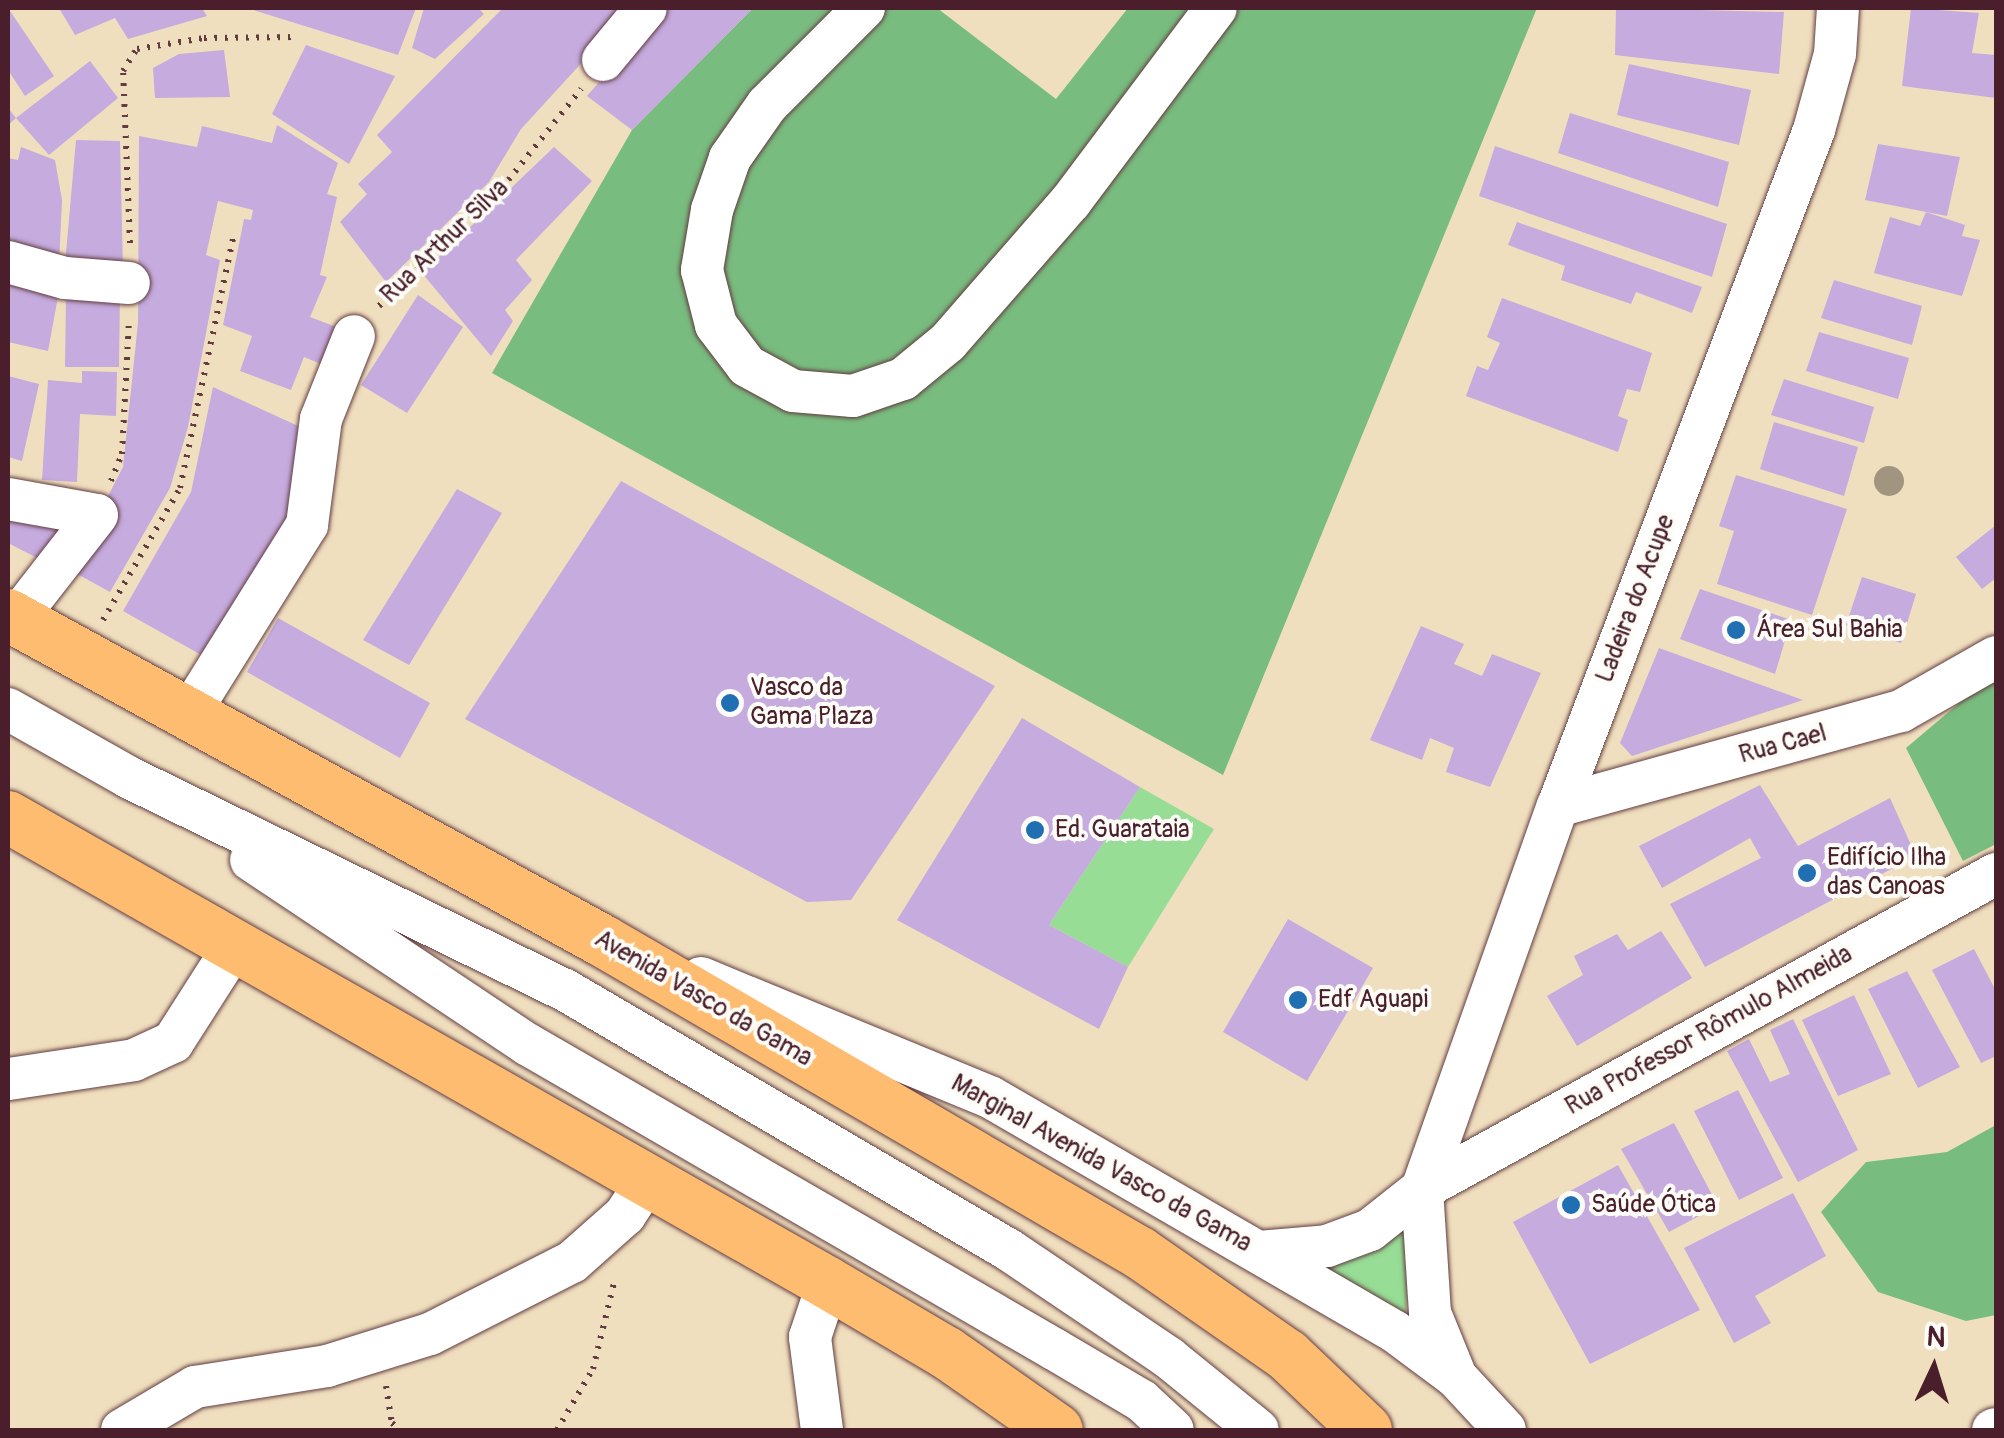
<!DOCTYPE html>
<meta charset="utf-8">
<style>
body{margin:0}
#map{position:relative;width:2004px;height:1438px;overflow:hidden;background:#f0dfbe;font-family:Pangolin,sans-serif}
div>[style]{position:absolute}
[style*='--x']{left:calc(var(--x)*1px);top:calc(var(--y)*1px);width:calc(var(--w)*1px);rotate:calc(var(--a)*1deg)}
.green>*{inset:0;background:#97dd96}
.forest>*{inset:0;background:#79bc7f}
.building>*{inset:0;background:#c5abde}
.path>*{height:6px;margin-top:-3px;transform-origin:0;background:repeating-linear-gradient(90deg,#633c41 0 2.5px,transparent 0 10.5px)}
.roads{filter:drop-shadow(0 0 2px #633c41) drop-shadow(0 0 2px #633c41)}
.minor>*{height:42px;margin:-21px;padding:0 21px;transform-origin:21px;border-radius:21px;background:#fff}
.major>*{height:52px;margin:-26px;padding:0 26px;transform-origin:26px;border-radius:26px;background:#fdbc70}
.trees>*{width:30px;height:30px;margin:-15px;border-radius:50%;background:#a1957f}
.dots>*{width:28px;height:28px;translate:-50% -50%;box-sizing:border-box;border:5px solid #fdfcf7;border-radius:50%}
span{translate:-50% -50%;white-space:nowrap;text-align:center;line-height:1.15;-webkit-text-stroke:8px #fdfcf7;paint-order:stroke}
.street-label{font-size:25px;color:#4a1f2b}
.poi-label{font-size:25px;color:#4a1f2b}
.left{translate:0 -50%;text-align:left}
.frame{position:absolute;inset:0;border:10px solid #4a1f2b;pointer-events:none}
.north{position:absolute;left:1884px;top:1318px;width:100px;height:100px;-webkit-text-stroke:8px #fdfcf7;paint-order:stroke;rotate:4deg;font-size:28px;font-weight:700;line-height:40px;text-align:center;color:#4a1f2b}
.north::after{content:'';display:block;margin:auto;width:35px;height:45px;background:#4a1f2b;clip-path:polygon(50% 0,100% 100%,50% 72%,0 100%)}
</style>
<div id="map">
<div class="green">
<i style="clip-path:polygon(1140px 787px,1214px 829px,1128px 967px,1049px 925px)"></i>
<i style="clip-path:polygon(1412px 1220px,1405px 1322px,1298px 1264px)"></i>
</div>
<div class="forest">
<i style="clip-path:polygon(753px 8px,937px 8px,1056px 99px,1128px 8px,1537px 8px,1223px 775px,492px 373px,632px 130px)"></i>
<i style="clip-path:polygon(1996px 672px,1996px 844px,1963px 861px,1906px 748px)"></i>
<i style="clip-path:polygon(1996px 1125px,1996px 1315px,1966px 1321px,1878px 1292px,1821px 1212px,1866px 1162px,1947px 1152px)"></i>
</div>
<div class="building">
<i style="clip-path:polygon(8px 8px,54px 76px,25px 96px,8px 70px)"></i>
<i style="clip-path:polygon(59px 8px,202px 8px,207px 16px,128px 39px,115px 18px,75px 35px)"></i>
<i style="clip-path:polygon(247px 8px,416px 8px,398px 55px)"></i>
<i style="clip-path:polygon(424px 8px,478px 8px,484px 14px,435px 59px,412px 48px)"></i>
<i style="clip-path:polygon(503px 8px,632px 8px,521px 129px,489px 182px,386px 282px,340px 222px,367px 194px,358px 184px,392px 152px,377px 135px)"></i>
<i style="clip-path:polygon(663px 8px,753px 8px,632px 130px,587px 96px)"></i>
<i style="clip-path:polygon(1616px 8px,1784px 12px,1779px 74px,1615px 55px)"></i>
<i style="clip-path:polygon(1911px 8px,1979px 13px,1972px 53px,1996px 55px,1996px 98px,1902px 86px)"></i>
<i style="clip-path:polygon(306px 45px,395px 76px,349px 164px,272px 114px)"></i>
<i style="clip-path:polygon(224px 50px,230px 97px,155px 98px,153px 68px,179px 54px)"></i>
<i style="clip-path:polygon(90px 61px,118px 98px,49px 155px,16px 118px,8px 125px,8px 108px,16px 118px)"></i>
<i style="clip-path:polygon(1629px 64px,1751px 90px,1739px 145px,1617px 115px)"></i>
<i style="clip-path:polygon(1570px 113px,1729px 162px,1718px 207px,1558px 153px)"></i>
<i style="clip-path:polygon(277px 125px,338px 163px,327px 194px,337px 197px,320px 275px,327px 277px,310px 317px,347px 331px,328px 367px,304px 357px,291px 390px,240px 371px,252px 336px,223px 325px,244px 219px,251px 220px,253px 210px,218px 201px,206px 255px,220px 260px,188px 427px,170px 488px,110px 592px,70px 570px,123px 467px,138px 323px,139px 136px,197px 147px,202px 126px,272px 143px)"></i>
<i style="clip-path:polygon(76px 140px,120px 141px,123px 270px,65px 264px)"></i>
<i style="clip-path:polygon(1878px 144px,1960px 157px,1947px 216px,1865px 200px)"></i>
<i style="clip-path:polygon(1495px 146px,1727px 224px,1712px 277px,1479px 196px)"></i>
<i style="clip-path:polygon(21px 147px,55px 160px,62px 200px,59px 264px,8px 248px,8px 158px,18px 160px)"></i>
<i style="clip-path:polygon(554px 147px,592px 181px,516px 260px,532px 280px,505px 310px,513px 321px,491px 356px,422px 273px)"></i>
<i style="clip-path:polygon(1926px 212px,1965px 225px,1962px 236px,1980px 240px,1962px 296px,1874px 273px,1890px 217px,1920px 226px)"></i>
<i style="clip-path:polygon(1517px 222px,1702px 287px,1692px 313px,1636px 292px,1631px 304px,1561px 280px,1565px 266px,1508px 245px)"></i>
<i style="clip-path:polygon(8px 275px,60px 286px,48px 351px,8px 342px)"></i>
<i style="clip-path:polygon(1834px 280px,1922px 306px,1912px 345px,1821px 318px)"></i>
<i style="clip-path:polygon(66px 293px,120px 294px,119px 367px,65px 367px)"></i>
<i style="clip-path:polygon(418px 295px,463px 327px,407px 413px,361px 385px)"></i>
<i style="clip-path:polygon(1502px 298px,1652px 353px,1640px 392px,1627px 389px,1618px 416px,1628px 420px,1618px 452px,1466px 396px,1477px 366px,1488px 370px,1500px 343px,1487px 337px)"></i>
<i style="clip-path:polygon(1819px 332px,1909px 358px,1898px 399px,1806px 371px)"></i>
<i style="clip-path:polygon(82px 371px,117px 372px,116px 416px,80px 414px,77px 482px,42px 480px,48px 380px,82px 383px)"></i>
<i style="clip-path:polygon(8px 376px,39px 384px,22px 461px,8px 457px)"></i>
<i style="clip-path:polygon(1784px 379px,1874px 407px,1864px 443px,1771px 415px)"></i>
<i style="clip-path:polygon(213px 387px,309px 431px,303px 507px,212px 661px,123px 611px,191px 492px)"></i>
<i style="clip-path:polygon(1774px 422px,1858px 447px,1844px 496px,1760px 469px)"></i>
<i style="clip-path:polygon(1736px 475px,1847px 509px,1812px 615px,1717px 584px,1734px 531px,1719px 526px)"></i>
<i style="clip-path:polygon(621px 481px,995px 686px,851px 900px,807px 902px,465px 719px)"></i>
<i style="clip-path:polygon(457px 489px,502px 513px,409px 665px,363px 640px)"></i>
<i style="clip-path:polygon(8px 505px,68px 524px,47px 563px,8px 543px)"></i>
<i style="clip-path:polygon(1996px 525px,1996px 578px,1982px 589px,1956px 557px)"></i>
<i style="clip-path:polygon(1862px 577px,1916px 594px,1901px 643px,1846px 625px)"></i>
<i style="clip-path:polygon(1700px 589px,1791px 620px,1775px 674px,1680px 639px)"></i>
<i style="clip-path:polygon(278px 618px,430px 703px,400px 758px,247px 672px)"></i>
<i style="clip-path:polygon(1421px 626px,1464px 644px,1454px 664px,1482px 676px,1492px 654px,1541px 673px,1490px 787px,1446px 772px,1454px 748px,1430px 738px,1422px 760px,1370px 740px)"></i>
<i style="clip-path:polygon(1659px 648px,1803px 700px,1632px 756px,1620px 743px)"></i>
<i style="clip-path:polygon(1022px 718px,1140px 787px,1049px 925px,1128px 967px,1099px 1029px,897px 920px)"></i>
<i style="clip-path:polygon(1760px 785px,1798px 846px,1890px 798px,1916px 856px,1705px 967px,1670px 904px,1761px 858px,1750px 838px,1662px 888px,1639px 846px)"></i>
<i style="clip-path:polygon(1288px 919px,1373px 968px,1307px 1081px,1223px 1032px)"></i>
<i style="clip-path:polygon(1661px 931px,1692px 978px,1577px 1046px,1547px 996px,1583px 975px,1574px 956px,1617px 934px,1628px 950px)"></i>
<i style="clip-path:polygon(1974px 949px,1996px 991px,1996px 1056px,1981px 1063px,1932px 970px)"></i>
<i style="clip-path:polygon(1907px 971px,1960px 1067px,1918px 1088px,1868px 989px)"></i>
<i style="clip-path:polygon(1854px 995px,1891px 1074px,1838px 1096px,1802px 1020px)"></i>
<i style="clip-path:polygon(1793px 1019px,1858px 1150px,1798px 1182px,1727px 1051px,1749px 1039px,1770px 1082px,1790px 1074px,1770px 1030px)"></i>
<i style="clip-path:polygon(1738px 1090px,1783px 1178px,1739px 1200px,1694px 1111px)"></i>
<i style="clip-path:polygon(1674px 1123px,1718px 1206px,1669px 1232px,1621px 1149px)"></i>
<i style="clip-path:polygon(1618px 1165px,1700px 1310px,1590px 1364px,1513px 1222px)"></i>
<i style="clip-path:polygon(1793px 1193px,1826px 1256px,1755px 1296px,1771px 1323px,1734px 1343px,1684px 1248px)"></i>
</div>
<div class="path">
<i style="--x:130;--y:243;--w:172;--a:-92.3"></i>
<i style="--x:123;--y:71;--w:26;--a:-58"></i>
<i style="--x:137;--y:49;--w:68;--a:-9.3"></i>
<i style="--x:204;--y:38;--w:93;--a:-0.6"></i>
<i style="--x:379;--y:306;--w:170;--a:-43.8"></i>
<i style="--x:502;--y:188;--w:127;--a:-51.4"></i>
<i style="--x:111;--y:481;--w:29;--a:-68"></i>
<i style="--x:122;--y:454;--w:133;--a:-87"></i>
<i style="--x:103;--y:620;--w:153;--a:-59.7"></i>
<i style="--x:180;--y:488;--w:256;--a:-78"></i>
<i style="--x:386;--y:1386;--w:37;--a:81"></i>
<i style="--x:392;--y:1423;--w:11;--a:41"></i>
<i style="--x:557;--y:1430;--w:71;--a:-59.5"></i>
<i style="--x:593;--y:1369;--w:93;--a:-76.3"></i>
</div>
<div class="roads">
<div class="minor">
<i style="--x:864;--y:8;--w:137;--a:135"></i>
<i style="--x:767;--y:105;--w:65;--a:124.9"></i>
<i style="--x:730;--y:158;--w:55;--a:109.1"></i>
<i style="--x:712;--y:210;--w:61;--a:99.5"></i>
<i style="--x:702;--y:270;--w:57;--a:75.7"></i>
<i style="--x:716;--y:325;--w:51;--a:52.9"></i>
<i style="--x:747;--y:366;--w:52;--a:28.5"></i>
<i style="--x:793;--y:391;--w:60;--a:4.8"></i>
<i style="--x:853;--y:396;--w:53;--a:-18.8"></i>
<i style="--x:903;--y:379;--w:58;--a:-39.4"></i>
<i style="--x:948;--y:342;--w:187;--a:-48.9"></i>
<i style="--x:1071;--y:201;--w:241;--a:-53.1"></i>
<i style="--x:603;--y:60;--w:67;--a:-50.4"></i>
<i style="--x:8;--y:262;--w:59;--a:15.7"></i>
<i style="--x:65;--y:278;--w:64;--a:4.5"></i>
<i style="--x:8;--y:499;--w:90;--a:10.2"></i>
<i style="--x:97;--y:515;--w:132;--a:127.9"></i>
<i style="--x:8;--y:709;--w:140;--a:29.5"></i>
<i style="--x:130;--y:778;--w:484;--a:26"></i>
<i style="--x:565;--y:990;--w:515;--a:30.35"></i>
<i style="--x:1009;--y:1250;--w:193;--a:34"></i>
<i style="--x:1169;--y:1358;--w:114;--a:39"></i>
<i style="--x:190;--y:712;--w:221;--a:-58"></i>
<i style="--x:307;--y:525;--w:107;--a:-82.5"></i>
<i style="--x:321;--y:419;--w:89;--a:-68.3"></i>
<i style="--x:1558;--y:806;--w:356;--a:-15.5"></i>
<i style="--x:1901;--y:711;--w:109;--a:-29.6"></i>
<i style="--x:251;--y:860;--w:332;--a:33.7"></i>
<i style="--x:527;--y:1044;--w:609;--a:30.06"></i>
<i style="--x:1054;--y:1349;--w:102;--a:30.6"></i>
<i style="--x:1142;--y:1401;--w:42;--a:43.1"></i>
<i style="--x:701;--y:978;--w:313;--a:22.4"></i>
<i style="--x:990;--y:1097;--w:467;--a:30.1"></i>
<i style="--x:1394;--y:1331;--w:77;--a:36.6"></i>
<i style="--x:1456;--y:1377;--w:72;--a:47.2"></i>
<i style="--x:9;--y:1079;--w:126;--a:-8.6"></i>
<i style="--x:134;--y:1060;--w:43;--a:-24.8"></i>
<i style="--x:173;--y:1042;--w:115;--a:-57.4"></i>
<i style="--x:1259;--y:1252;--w:68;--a:-5"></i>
<i style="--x:1327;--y:1246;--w:46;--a:-20.4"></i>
<i style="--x:1370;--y:1230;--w:66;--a:-38.3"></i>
<i style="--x:1422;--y:1189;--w:655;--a:-28.76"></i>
<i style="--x:1456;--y:1377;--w:69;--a:-112.1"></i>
<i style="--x:1430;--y:1313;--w:124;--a:-93.7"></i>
<i style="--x:1422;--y:1189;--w:406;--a:-70.5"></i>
<i style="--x:1558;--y:806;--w:723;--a:-69.26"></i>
<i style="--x:1814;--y:130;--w:79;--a:-74.6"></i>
<i style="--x:1835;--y:54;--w:46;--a:-86.3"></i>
<i style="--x:122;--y:1430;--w:85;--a:-30.5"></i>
<i style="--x:195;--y:1387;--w:134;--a:-9"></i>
<i style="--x:327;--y:1366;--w:108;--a:-17.3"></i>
<i style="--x:430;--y:1334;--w:159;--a:-26.9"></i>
<i style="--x:572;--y:1262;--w:71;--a:-41.6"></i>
<i style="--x:625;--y:1215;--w:44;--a:-57"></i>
<i style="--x:822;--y:1430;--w:94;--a:-97.4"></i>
<i style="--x:810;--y:1337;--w:57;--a:-71.6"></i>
<i style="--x:1993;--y:1430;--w:3;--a:-18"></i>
</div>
<div class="major">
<i style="--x:8;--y:615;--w:678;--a:28.72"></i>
<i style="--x:603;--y:941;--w:621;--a:30.16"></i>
<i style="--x:1140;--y:1253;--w:179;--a:34.8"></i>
<i style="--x:1287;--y:1355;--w:109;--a:43.5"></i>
<i style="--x:8;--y:817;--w:943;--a:29.61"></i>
<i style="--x:828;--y:1283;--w:138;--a:30.5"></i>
<i style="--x:947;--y:1353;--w:134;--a:35"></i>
</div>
</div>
<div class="trees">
<i style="left:1889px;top:481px"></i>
</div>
<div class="dots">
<i style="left:1736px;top:630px;background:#1f6fb2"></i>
<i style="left:730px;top:703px;background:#1f6fb2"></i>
<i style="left:1035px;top:830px;background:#1f6fb2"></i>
<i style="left:1807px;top:873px;background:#1f6fb2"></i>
<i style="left:1298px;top:1000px;background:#1f6fb2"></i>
<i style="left:1571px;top:1205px;background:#1f6fb2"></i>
</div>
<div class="street-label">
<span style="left:445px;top:242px;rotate:-44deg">Rua Arthur Silva</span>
<span style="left:1636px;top:599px;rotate:-69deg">Ladeira do Acupe</span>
<span style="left:1783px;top:745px;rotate:-15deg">Rua Cael</span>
<span style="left:703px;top:999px;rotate:30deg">Avenida Vasco da Gama</span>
<span style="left:1709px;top:1031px;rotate:-29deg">Rua Professor Rômulo Almeida</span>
<span style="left:1101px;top:1164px;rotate:29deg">Marginal Avenida Vasco da Gama</span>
</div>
<div class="poi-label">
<span class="left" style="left:1756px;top:630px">Área Sul Bahia</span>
<span class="left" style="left:750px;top:703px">Vasco da<br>Gama Plaza</span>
<span class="left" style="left:1055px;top:830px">Ed. Guarataia</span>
<span class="left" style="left:1827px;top:873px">Edifício Ilha<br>das Canoas</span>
<span class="left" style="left:1318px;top:1000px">Edf Aguapi</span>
<span class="left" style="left:1591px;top:1205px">Saúde Ótica</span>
</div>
<div class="frame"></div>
<div class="north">N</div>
</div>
